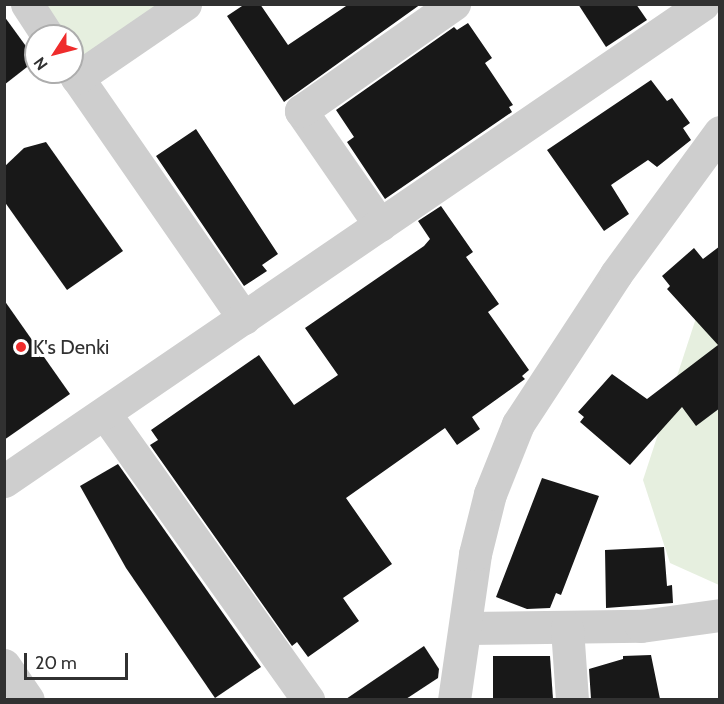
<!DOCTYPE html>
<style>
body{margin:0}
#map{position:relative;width:724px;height:704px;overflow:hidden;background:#fff;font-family:Cabin,sans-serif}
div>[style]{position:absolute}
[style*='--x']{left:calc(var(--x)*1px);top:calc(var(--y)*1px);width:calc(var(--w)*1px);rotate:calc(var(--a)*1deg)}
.green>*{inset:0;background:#e6efdf}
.building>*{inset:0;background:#181818}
.minor>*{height:33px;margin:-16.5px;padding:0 16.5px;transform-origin:16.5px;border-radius:16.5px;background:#cecece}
.dots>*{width:16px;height:16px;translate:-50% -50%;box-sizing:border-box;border:3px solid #fff;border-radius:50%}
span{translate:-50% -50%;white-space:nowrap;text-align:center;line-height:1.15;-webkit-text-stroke:6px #fff;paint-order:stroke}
.poi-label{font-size:20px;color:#313131}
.left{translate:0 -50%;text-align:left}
.frame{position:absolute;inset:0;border:6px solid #313131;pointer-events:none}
.north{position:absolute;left:24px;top:24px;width:60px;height:60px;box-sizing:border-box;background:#fff;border:2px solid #adadad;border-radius:50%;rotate:234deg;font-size:16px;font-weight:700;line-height:24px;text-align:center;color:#313131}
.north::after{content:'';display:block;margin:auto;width:21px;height:27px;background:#ef2c2c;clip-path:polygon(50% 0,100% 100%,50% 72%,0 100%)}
.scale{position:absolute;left:24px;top:653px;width:104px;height:27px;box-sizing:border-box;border:3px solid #313131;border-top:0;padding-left:8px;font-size:18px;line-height:21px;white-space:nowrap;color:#313131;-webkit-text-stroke:4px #fff;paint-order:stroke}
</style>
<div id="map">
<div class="green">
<i style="clip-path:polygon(27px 5px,185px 5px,72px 70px,72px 36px,48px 36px)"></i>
<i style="clip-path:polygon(719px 270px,719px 585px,670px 563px,643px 480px,698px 312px)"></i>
</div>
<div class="building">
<i style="clip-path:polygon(245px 4px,260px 4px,288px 45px,349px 4px,421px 4px,284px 102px,227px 16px)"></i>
<i style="clip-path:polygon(578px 4px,636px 4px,647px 20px,606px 47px)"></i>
<i style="clip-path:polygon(4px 16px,36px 60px,4px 85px)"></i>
<i style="clip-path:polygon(468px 23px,492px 58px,485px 63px,513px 105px,509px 107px,512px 112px,385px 199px,347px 142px,354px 137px,336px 110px,454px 27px,457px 30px)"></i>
<i style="clip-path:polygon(651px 80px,667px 101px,672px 98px,690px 123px,683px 128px,691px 140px,657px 167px,648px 160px,611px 185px,629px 214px,604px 231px,547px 150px)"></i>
<i style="clip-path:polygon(196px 129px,278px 254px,262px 265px,267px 271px,244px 286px,156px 156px)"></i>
<i style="clip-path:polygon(46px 142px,123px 251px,67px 290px,4px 201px,4px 167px,24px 148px)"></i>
<i style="clip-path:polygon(441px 206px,473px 252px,466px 257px,499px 304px,488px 312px,529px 370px,522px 376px,525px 379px,472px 417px,480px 429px,457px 445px,445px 428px,346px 498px,392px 564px,343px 598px,359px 621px,308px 657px,297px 642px,292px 646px,150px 445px,158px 440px,151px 430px,259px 355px,294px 405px,338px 375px,305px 328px,424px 246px,430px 239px,418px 221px)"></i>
<i style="clip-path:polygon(720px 246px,720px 408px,696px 426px,682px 407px,630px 465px,580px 422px,584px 417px,578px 412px,612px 374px,647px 399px,718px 345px,667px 289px,670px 286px,662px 276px,694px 248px,703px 259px)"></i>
<i style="clip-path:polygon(4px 300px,70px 394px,4px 440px)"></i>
<i style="clip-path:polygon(118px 464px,261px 667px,215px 698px,126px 568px,80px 486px)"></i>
<i style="clip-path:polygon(542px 478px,599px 496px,561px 595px,556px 593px,550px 608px,527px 609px,496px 597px)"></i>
<i style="clip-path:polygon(664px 547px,667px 586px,672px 585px,673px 603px,606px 608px,605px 550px)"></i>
<i style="clip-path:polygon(424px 646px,439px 669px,438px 678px,406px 699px,346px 699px)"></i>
<i style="clip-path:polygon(651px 655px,660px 699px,591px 699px,589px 669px,623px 659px,623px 656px)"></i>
<i style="clip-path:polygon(493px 656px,550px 656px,553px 699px,493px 699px)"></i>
</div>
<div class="minor">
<i style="--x:27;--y:4;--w:38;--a:57"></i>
<i style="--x:72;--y:70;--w:302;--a:55.3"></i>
<i style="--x:77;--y:78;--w:131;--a:-34.4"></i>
<i style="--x:380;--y:225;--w:139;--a:-124.7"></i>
<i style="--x:301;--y:111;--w:187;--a:-35"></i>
<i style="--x:105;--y:414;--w:351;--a:54.6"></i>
<i style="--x:4;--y:481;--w:846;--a:-34.31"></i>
<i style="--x:466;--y:628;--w:175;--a:-0.7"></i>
<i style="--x:641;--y:626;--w:80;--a:-7.9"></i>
<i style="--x:567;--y:628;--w:72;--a:86"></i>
<i style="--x:4;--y:665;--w:42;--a:55.6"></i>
<i style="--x:454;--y:700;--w:148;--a:-81.8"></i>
<i style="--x:475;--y:554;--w:62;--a:-76"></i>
<i style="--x:490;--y:494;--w:75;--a:-68.2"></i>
<i style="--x:518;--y:424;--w:179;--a:-56.8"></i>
<i style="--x:616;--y:274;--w:176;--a:-53.8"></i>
</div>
<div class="dots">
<i style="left:21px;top:347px;background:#ef2c2c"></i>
</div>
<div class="poi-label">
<span class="left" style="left:33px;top:347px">K's Denki</span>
</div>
<div class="frame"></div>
<div class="north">N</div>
<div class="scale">20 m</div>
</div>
